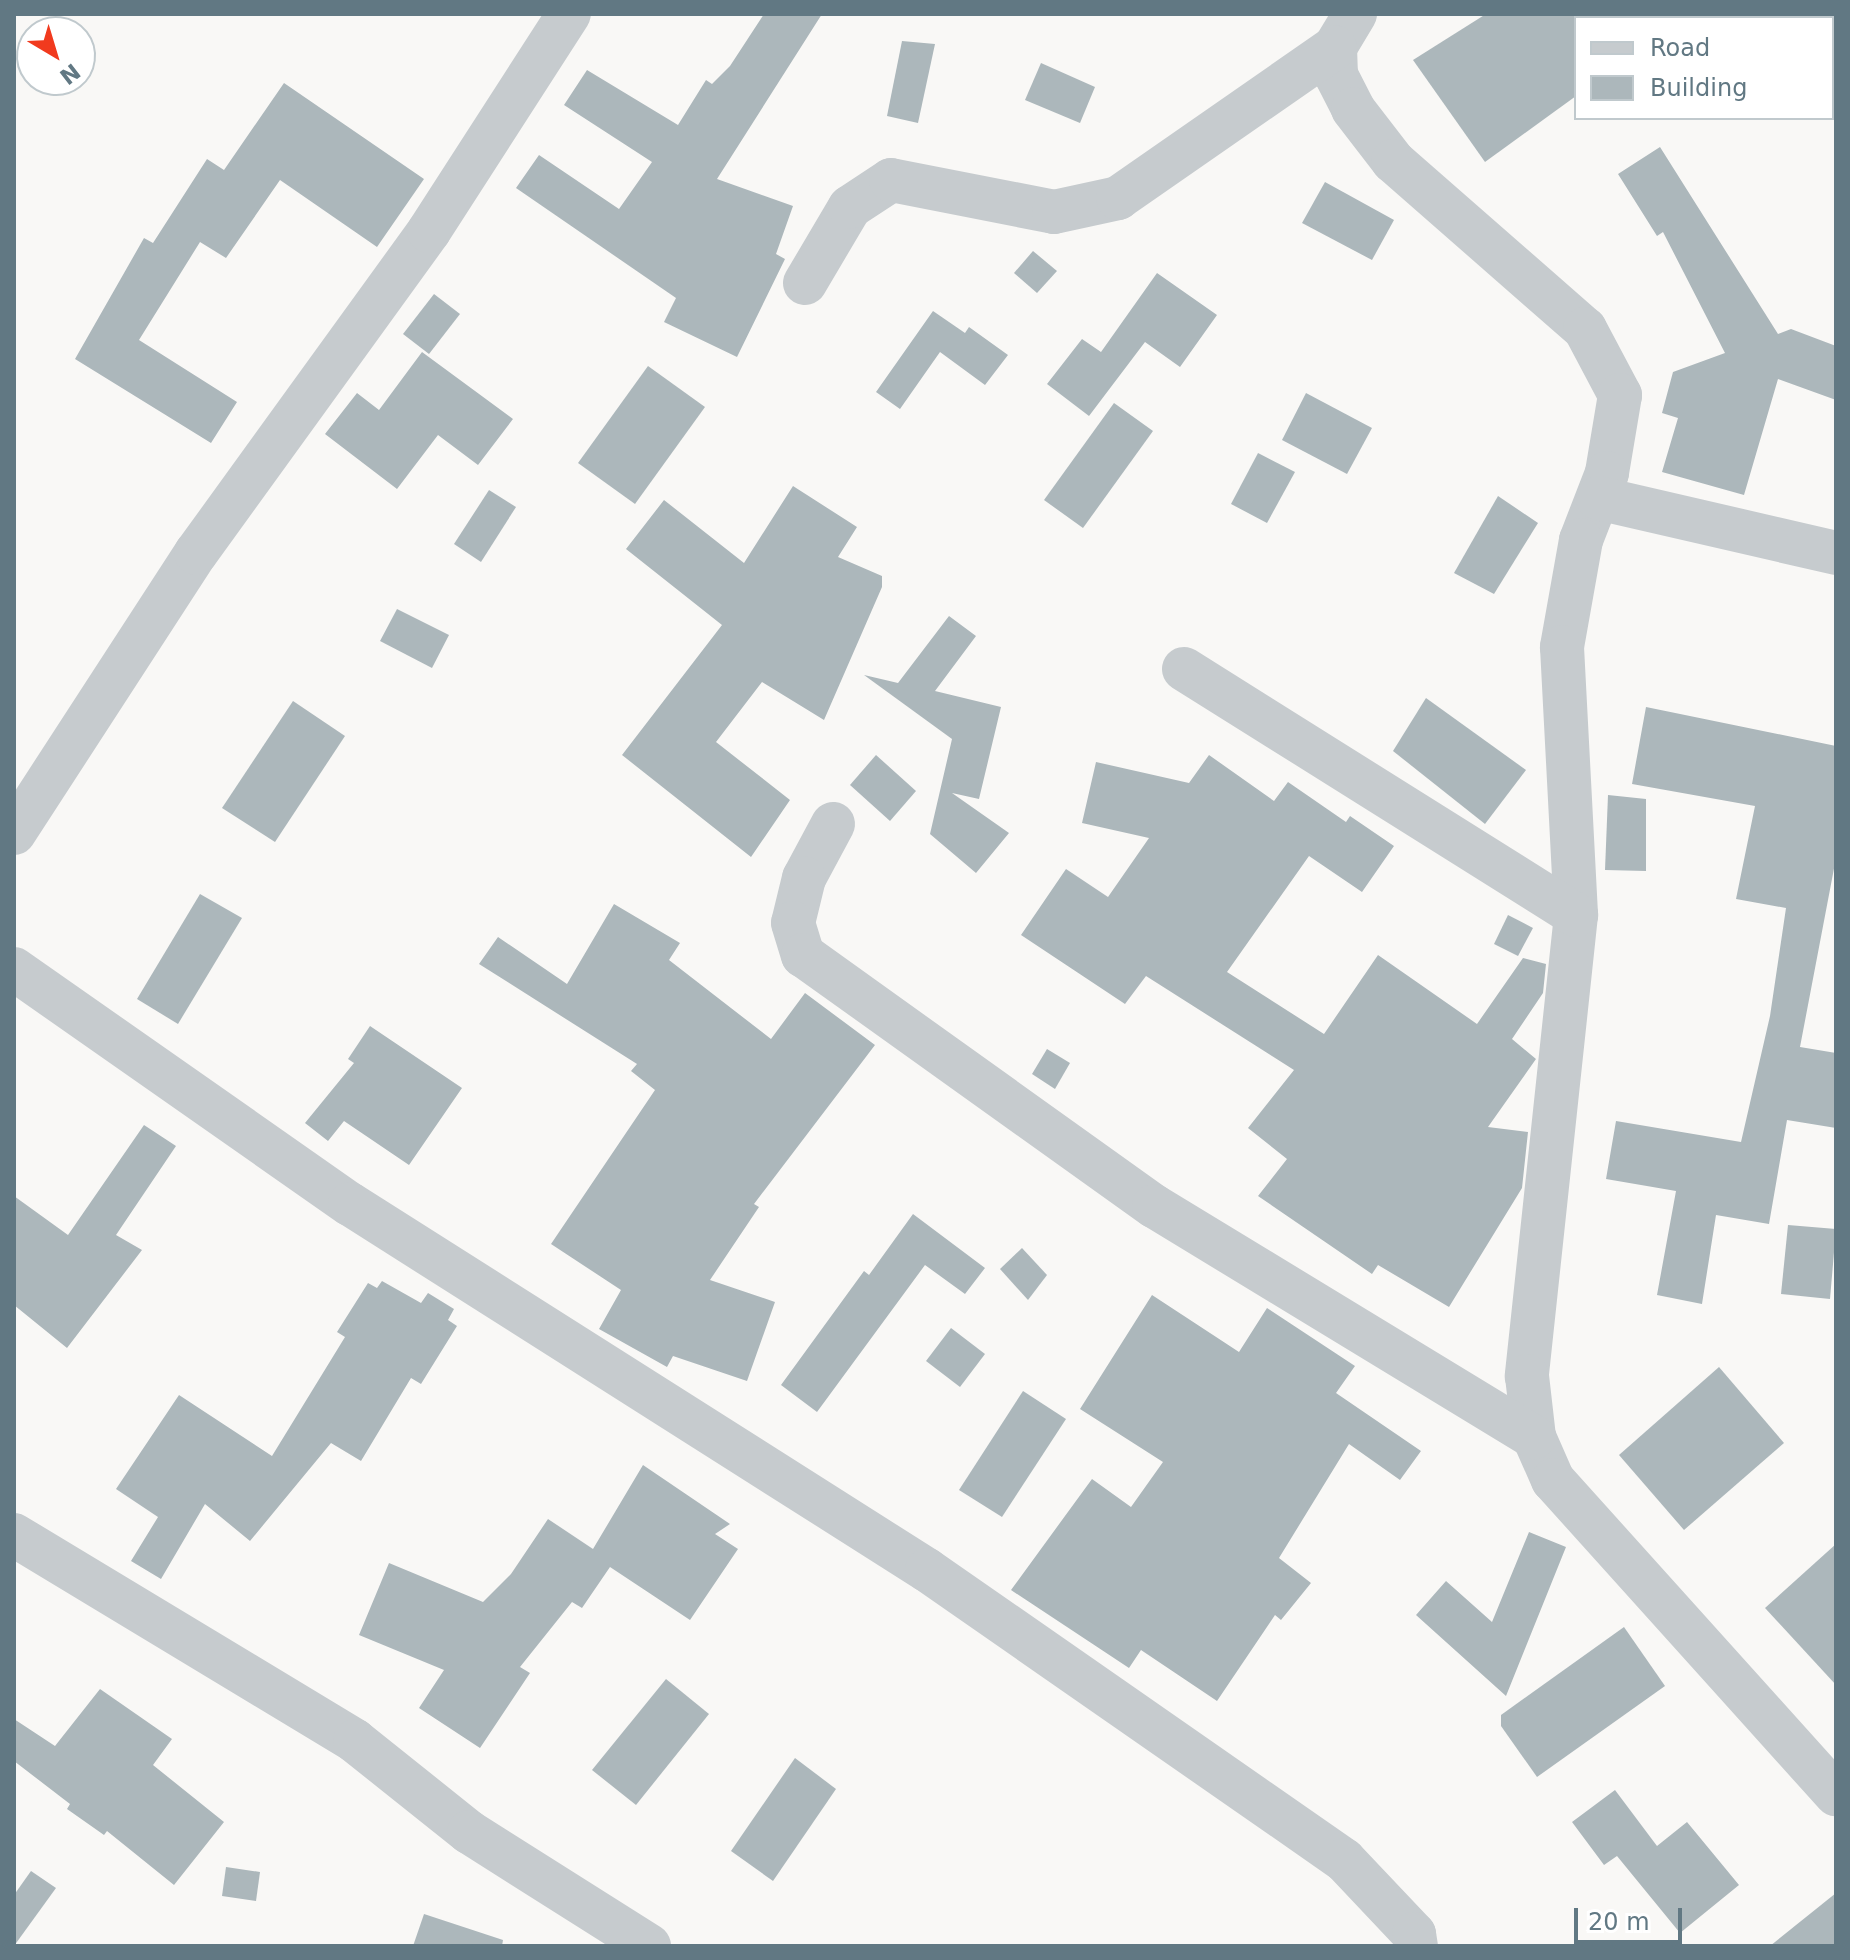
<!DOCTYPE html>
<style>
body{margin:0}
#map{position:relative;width:1850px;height:1960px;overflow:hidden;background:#f9f8f6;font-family:"DejaVu Sans",sans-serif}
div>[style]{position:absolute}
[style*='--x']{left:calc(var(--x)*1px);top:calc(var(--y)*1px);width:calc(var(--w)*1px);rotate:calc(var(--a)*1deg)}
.building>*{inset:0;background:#acb7bb}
.minor>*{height:44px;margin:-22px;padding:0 22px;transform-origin:22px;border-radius:22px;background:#c6cbce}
span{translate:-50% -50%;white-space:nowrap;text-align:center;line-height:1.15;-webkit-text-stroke:8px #fff;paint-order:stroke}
.frame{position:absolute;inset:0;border:16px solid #617883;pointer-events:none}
.legend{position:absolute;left:1574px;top:16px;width:260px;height:104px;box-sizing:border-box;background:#fff;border:2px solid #c0c9cd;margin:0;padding:10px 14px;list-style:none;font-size:24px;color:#617883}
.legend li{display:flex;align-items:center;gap:16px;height:40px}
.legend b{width:40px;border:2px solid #c0c9cd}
.north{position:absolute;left:16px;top:16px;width:80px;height:80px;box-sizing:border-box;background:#fff;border:2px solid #c0c9cd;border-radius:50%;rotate:142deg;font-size:22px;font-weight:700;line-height:32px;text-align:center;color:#617883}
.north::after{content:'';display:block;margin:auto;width:28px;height:36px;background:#f13a1e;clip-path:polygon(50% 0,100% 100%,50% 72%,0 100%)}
.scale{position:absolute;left:1574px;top:1908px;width:108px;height:36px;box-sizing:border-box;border:4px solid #617883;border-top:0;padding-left:10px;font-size:24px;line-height:28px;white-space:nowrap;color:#617883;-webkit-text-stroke:6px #fff;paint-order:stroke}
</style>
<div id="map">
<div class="building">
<i style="clip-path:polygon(764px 14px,822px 14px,717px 179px,793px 206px,776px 254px,785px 259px,737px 357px,664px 322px,676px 298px,516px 188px,539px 155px,619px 209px,652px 162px,564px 105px,587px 70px,678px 125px,706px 80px,712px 84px,730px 66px)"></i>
<i style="clip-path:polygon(1486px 14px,1576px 14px,1576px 96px,1485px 162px,1413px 60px)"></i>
<i style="clip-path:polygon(902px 41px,935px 44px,918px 123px,887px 116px)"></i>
<i style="clip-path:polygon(1041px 63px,1095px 87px,1080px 123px,1025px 100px)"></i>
<i style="clip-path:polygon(284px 83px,424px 179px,377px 247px,280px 180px,226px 258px,200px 242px,139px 340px,237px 402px,211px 443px,75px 359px,144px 238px,153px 243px,207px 159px,224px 170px)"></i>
<i style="clip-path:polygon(1660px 147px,1778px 334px,1791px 329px,1836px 346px,1836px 400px,1778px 379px,1744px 495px,1662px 472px,1678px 418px,1662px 413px,1673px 372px,1725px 353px,1663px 232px,1657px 236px,1618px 174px)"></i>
<i style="clip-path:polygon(1325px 182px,1394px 220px,1372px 260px,1302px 223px)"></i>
<i style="clip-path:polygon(1033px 251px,1057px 271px,1037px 293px,1014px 273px)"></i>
<i style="clip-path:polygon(1157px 273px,1217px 315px,1180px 367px,1145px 342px,1089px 416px,1047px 384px,1082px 339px,1101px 352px)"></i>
<i style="clip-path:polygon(434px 294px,460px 314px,429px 354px,403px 334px)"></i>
<i style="clip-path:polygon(933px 311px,965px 333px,969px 327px,1008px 355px,985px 385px,940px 352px,900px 409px,876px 392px)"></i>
<i style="clip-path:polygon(422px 352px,513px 419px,478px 465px,438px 435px,397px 489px,325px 434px,357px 393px,379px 410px)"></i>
<i style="clip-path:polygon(648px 366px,705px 407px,635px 504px,578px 463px)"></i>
<i style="clip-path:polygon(1306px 393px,1372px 428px,1347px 474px,1282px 440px)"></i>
<i style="clip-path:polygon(1114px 403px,1153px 431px,1083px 528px,1044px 500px)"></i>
<i style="clip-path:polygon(1258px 453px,1295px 472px,1267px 523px,1231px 504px)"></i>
<i style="clip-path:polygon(793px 486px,857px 527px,838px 557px,882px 576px,882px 587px,824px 720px,762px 682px,716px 742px,790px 800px,751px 857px,622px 755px,722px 625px,626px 549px,664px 500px,744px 563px)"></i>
<i style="clip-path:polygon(489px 490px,516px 507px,481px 562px,454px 544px)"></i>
<i style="clip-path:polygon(1498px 496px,1538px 523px,1494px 594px,1454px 573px)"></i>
<i style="clip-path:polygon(397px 609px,449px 635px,432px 668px,380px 641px)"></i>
<i style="clip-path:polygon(949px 616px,976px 636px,935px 691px,1001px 707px,979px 799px,952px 793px,1009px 833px,976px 873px,930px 834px,952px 739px,864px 675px,898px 683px)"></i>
<i style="clip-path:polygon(1426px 698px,1526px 770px,1485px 824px,1393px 751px)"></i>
<i style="clip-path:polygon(293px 701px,345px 736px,275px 842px,222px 808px)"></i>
<i style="clip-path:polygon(1646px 707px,1836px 746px,1836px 858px,1800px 1047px,1836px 1053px,1836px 1128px,1787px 1120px,1769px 1224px,1716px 1215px,1702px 1304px,1657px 1295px,1676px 1191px,1606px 1179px,1616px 1121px,1741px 1142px,1770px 1016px,1786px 908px,1736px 899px,1755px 806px,1632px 784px)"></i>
<i style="clip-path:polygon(876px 755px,916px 791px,890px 821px,850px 785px)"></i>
<i style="clip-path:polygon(1209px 755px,1274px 801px,1288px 782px,1346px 822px,1350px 816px,1394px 846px,1362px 892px,1309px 856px,1227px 972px,1324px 1034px,1378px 955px,1477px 1024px,1523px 958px,1546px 964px,1543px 993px,1512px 1039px,1536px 1059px,1488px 1127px,1528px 1132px,1522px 1188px,1449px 1307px,1378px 1265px,1372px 1274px,1258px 1196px,1287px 1159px,1248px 1128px,1294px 1070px,1146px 976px,1125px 1004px,1021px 935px,1066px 869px,1108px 897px,1149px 838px,1082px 823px,1096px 762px,1189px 783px)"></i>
<i style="clip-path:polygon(1608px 795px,1646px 799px,1646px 871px,1605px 870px)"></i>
<i style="clip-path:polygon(200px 894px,242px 918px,178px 1024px,137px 999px)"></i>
<i style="clip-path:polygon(614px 904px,680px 943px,669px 960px,771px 1039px,805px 993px,875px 1045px,754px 1204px,759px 1207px,710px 1280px,775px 1302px,747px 1381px,673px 1356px,667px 1367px,599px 1329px,621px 1290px,551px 1244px,655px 1090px,631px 1071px,637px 1064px,479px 964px,498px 937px,567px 984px)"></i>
<i style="clip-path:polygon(1508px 915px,1533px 928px,1518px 956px,1494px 944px)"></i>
<i style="clip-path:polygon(370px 1026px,462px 1088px,409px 1165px,344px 1121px,328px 1141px,305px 1123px,354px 1063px,348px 1059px)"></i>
<i style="clip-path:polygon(1047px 1049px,1070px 1063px,1055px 1089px,1032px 1074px)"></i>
<i style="clip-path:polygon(144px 1125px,176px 1146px,116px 1235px,142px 1250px,67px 1348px,14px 1305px,14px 1196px,68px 1235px)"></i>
<i style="clip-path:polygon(913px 1214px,985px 1268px,965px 1294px,925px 1265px,817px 1412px,781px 1385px,864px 1271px,869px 1275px)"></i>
<i style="clip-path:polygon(1788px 1225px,1836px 1229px,1830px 1299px,1781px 1294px)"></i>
<i style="clip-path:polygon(1022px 1248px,1047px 1275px,1028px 1300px,1000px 1269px)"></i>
<i style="clip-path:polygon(382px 1281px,421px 1303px,428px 1293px,454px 1309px,448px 1320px,457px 1326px,421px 1384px,411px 1378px,361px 1461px,331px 1443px,250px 1541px,205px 1504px,161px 1579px,131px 1561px,158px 1517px,116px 1489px,179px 1395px,272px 1456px,345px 1337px,337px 1332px,368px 1283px,377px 1288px)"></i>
<i style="clip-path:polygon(1152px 1295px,1239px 1352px,1267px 1308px,1355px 1366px,1336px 1393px,1421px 1451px,1400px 1480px,1349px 1444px,1279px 1558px,1311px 1583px,1281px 1620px,1275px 1615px,1217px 1701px,1141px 1650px,1129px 1668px,1011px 1590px,1092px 1479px,1131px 1507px,1163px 1462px,1080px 1409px)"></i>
<i style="clip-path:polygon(951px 1328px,985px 1354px,960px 1387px,926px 1361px)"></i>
<i style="clip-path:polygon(1719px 1367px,1784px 1443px,1684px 1530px,1619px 1455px)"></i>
<i style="clip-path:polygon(1023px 1391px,1066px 1419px,1002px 1517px,959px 1490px)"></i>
<i style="clip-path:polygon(643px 1465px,730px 1524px,715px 1534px,738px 1549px,690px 1620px,610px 1567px,582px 1608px,572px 1602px,520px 1667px,530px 1673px,480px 1748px,419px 1708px,444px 1670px,359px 1635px,389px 1563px,483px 1602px,511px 1574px,548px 1519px,593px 1549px)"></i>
<i style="clip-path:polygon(1529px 1532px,1566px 1547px,1506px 1696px,1416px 1615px,1446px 1581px,1492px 1622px)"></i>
<i style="clip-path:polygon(1836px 1544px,1836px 1685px,1765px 1608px)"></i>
<i style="clip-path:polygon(1624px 1627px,1665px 1686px,1537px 1777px,1501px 1726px,1501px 1715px)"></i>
<i style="clip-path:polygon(666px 1679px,709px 1714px,636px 1805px,592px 1770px)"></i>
<i style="clip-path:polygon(100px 1689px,172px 1739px,153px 1765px,224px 1822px,174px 1885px,107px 1831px,104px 1835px,67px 1809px,70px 1804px,14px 1761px,14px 1719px,55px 1746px)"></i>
<i style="clip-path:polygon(795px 1758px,836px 1789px,773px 1881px,731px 1851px)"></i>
<i style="clip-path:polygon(1615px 1790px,1657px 1846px,1687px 1822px,1739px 1885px,1680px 1933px,1617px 1856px,1604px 1865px,1572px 1822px)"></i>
<i style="clip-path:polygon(226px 1867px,260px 1872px,256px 1901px,222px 1896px)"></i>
<i style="clip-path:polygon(31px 1871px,56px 1888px,14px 1946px,14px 1895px)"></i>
<i style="clip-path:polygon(1836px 1893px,1836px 1946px,1770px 1946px)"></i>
<i style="clip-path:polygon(424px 1914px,503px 1940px,502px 1946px,413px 1946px)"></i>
</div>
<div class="minor">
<i style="--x:1355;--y:14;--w:39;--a:121"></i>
<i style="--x:1335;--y:47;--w:28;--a:88"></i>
<i style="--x:1336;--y:75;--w:38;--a:63"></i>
<i style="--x:1353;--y:109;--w:66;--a:52.4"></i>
<i style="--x:1393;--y:161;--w:255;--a:41.2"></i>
<i style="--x:1585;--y:329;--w:75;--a:62.1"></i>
<i style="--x:1620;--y:395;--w:79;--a:99.5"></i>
<i style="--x:1607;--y:473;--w:72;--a:111.2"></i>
<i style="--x:1581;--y:540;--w:109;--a:100.1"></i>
<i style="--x:1562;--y:647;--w:268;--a:87"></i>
<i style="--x:1576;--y:915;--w:464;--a:96.1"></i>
<i style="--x:1527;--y:1376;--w:61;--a:83.5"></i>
<i style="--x:1534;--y:1437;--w:47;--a:66.2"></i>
<i style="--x:1553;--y:1480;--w:423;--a:48"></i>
<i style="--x:805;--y:283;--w:88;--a:-59.4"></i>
<i style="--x:850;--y:207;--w:49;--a:-33.4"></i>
<i style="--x:891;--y:180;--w:166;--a:11.1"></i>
<i style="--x:1054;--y:212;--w:66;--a:-12.3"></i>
<i style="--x:1118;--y:198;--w:264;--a:-34.8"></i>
<i style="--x:1598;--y:498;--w:244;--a:13"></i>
<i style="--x:1184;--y:669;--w:463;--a:32.1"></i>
<i style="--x:833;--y:824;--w:61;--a:118.2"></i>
<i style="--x:804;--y:878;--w:46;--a:103.7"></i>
<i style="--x:793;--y:923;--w:34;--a:73"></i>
<i style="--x:803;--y:955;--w:432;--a:35.6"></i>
<i style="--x:1154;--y:1206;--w:445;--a:31.3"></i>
<i style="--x:14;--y:833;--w:334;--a:-57"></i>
<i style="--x:196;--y:553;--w:397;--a:-54.1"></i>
<i style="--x:429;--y:231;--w:258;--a:-57.2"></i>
<i style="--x:14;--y:969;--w:410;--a:35"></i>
<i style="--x:350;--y:1204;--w:683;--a:32.39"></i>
<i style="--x:927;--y:1570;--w:508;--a:34.82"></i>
<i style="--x:1344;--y:1860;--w:102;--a:46.6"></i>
<i style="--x:1414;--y:1934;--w:12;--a:81"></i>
<i style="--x:14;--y:1535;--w:398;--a:31.1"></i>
<i style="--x:355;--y:1741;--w:146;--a:38.6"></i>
<i style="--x:469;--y:1832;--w:213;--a:32.3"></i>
</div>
<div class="frame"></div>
<ul class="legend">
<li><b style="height:10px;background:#c6cbce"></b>Road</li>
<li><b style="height:22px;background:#acb7bb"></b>Building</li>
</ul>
<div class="north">N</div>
<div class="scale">20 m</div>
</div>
